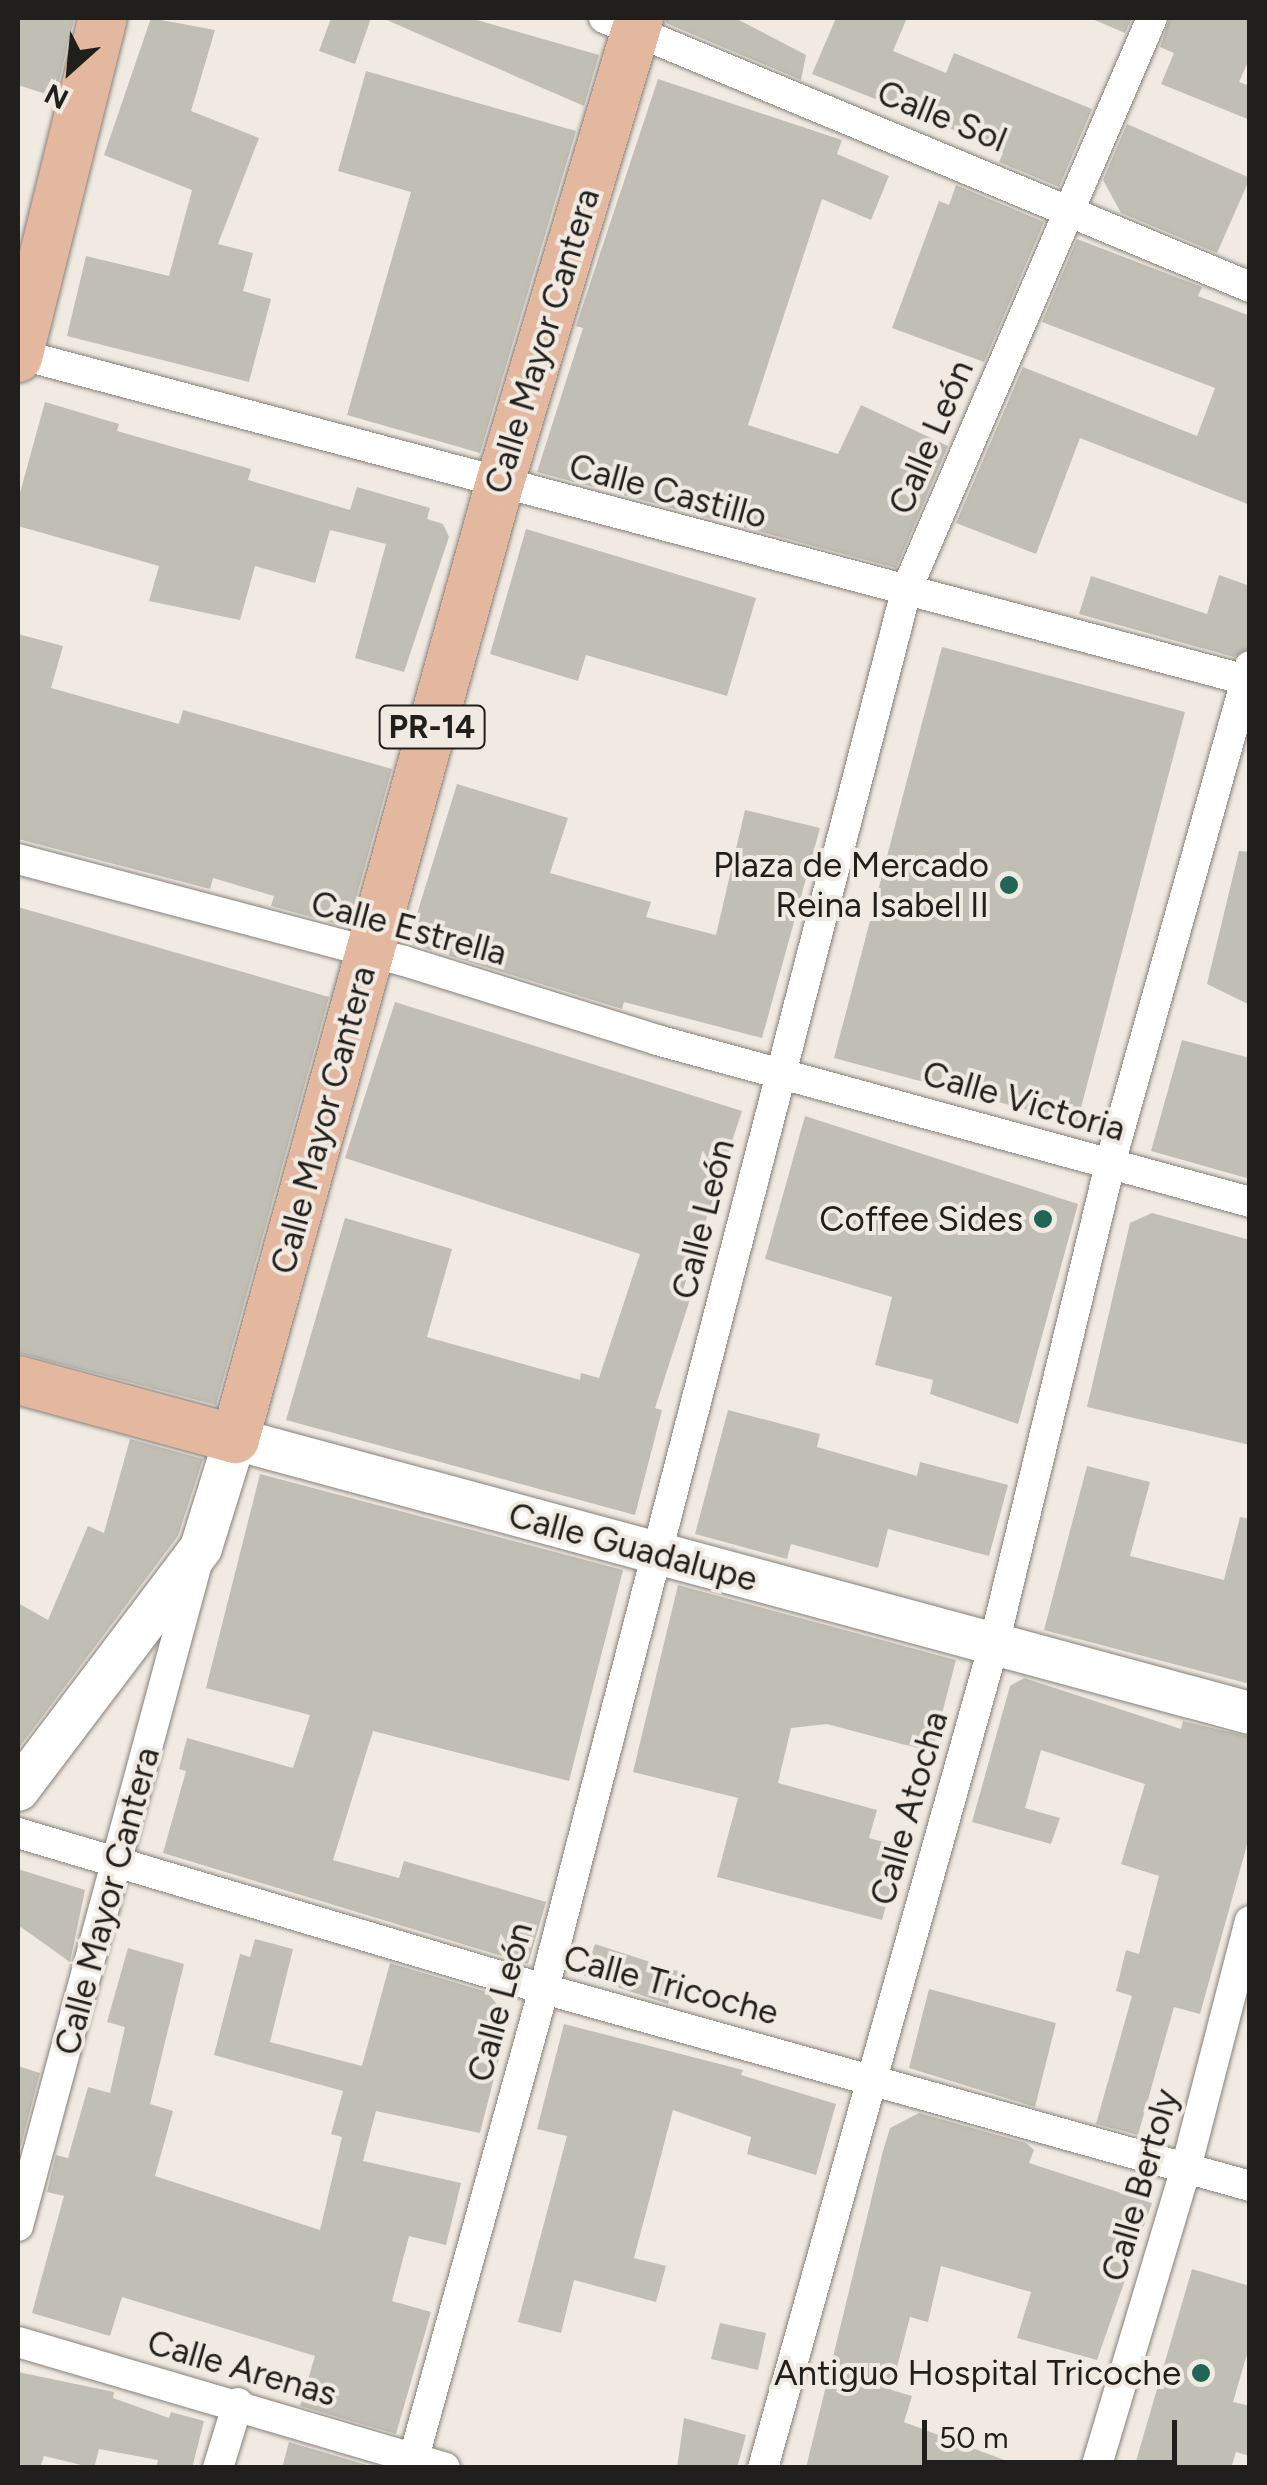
<!DOCTYPE html>
<meta charset="utf-8">
<style>
body{margin:0}
#map{position:relative;width:1267px;height:2485px;overflow:hidden;background:#f1eae3;font-family:Figtree,sans-serif}
div>[style]{position:absolute}
[style*='--x']{left:calc(var(--x)*1px);top:calc(var(--y)*1px);width:calc(var(--w)*1px);rotate:calc(var(--a)*1deg)}
.building>*{inset:0;background:#c0beb5}
.roads{filter:drop-shadow(0 0 2px #86807a) drop-shadow(0 0 2px #86807a)}
.street>*{height:30px;margin:-15px;padding:0 15px;transform-origin:15px;border-radius:15px;background:#fff}
.secondary>*{height:42px;margin:-21px;padding:0 21px;transform-origin:21px;border-radius:21px;background:#fff}
.primary>*{height:48px;margin:-24px;padding:0 24px;transform-origin:24px;border-radius:24px;background:#e4b89e}
.dots>*{width:28px;height:28px;translate:-50% -50%;box-sizing:border-box;border:5px solid #f1eae3;border-radius:50%}
span{translate:-50% -50%;white-space:nowrap;text-align:center;line-height:1.15;-webkit-text-stroke:8px #f1eae3;paint-order:stroke}
.shield-label span{padding:2px 8px;background:#f1eae3;border:2px solid;border-radius:8px;-webkit-text-stroke-width:0}
.shield-label{font-size:32px;color:#211f1c;font-weight:700}
.street-label{font-size:35px;color:#211f1c}
.poi-label{font-size:35px;color:#211f1c}
.right{translate:-100% -50%;text-align:right}
.frame{position:absolute;inset:0;border:20px solid #211f1c;pointer-events:none}
.north{position:absolute;left:20px;top:20px;width:100px;height:100px;-webkit-text-stroke:8px #f1eae3;paint-order:stroke;rotate:207deg;font-size:28px;font-weight:700;line-height:40px;text-align:center;color:#211f1c}
.north::after{content:'';display:block;margin:auto;width:35px;height:45px;background:#211f1c;clip-path:polygon(50% 0,100% 100%,50% 72%,0 100%)}
.scale{position:absolute;left:922px;top:2420px;width:255px;height:45px;box-sizing:border-box;border:5px solid #211f1c;border-top:0;padding-left:12px;font-size:30px;line-height:35px;white-space:nowrap;color:#211f1c;-webkit-text-stroke:8px #f1eae3;paint-order:stroke}
</style>
<div id="map">
<div class="building">
<i style="clip-path:polygon(18px 18px,74px 20px,55px 97px,18px 85px)"></i>
<i style="clip-path:polygon(151px 18px,215px 30px,191px 111px,259px 138px,218px 244px,253px 253px,243px 291px,271px 299px,249px 382px,67px 336px,86px 256px,169px 276px,192px 190px,104px 155px)"></i>
<i style="clip-path:polygon(331px 18px,371px 18px,355px 64px,319px 51px)"></i>
<i style="clip-path:polygon(382px 18px,470px 18px,599px 55px,584px 106px)"></i>
<i style="clip-path:polygon(666px 18px,735px 18px,806px 55px,801px 80px,666px 23px)"></i>
<i style="clip-path:polygon(836px 18px,907px 18px,893px 51px,946px 73px,954px 53px,1092px 109px,1059px 187px,999px 162px,1003px 153px,974px 138px,812px 74px)"></i>
<i style="clip-path:polygon(1090px 18px,1132px 18px,1125px 33px)"></i>
<i style="clip-path:polygon(1170px 18px,1250px 18px,1250px 57px,1239px 82px,1250px 86px,1250px 120px,1161px 84px,1174px 53px,1160px 47px)"></i>
<i style="clip-path:polygon(366px 71px,576px 131px,480px 453px,347px 415px,411px 192px,338px 171px)"></i>
<i style="clip-path:polygon(658px 79px,842px 140px,837px 154px,889px 176px,871px 220px,822px 199px,748px 425px,838px 454px,861px 405px,948px 446px,896px 568px,537px 472px,583px 328px,576px 326px)"></i>
<i style="clip-path:polygon(1127px 124px,1250px 178px,1217px 253px,1121px 213px,1103px 180px)"></i>
<i style="clip-path:polygon(956px 185px,1044px 222px,984px 362px,892px 328px,939px 201px,949px 205px)"></i>
<i style="clip-path:polygon(1077px 239px,1202px 287px,1198px 296px,1250px 316px,1250px 505px,1080px 438px,1036px 554px,956px 523px,1023px 367px,1197px 436px,1215px 388px,1042px 322px)"></i>
<i style="clip-path:polygon(45px 402px,119px 424px,117px 431px,251px 469px,248px 480px,350px 510px,357px 487px,430px 508px,427px 519px,443px 524px,449px 537px,404px 672px,355px 658px,386px 544px,330px 530px,315px 583px,255px 566px,240px 620px,149px 601px,159px 566px,18px 526px,18px 500px)"></i>
<i style="clip-path:polygon(526px 529px,756px 598px,727px 696px,586px 655px,578px 681px,490px 654px)"></i>
<i style="clip-path:polygon(1219px 575px,1250px 586px,1250px 648px,1234px 657px,1079px 614px,1091px 576px,1207px 614px)"></i>
<i style="clip-path:polygon(18px 634px,63px 646px,51px 688px,179px 724px,183px 710px,392px 769px,348px 927px,271px 906px,274px 896px,213px 878px,210px 889px,18px 839px)"></i>
<i style="clip-path:polygon(942px 647px,1185px 712px,1077px 1123px,834px 1058px)"></i>
<i style="clip-path:polygon(457px 784px,568px 818px,550px 873px,651px 902px,646px 917px,716px 935px,745px 810px,820px 828px,762px 1038px,624px 1002px,622px 1009px,408px 943px)"></i>
<i style="clip-path:polygon(1239px 851px,1250px 852px,1250px 1005px,1207px 984px)"></i>
<i style="clip-path:polygon(18px 907px,329px 997px,216px 1405px,18px 1353px)"></i>
<i style="clip-path:polygon(395px 1002px,742px 1111px,683px 1290px,692px 1293px,655px 1408px,662px 1410px,635px 1515px,286px 1420px,345px 1218px,452px 1249px,427px 1337px,580px 1380px,581px 1373px,599px 1378px,640px 1254px,345px 1158px)"></i>
<i style="clip-path:polygon(1182px 1040px,1250px 1058px,1250px 1179px,1151px 1151px)"></i>
<i style="clip-path:polygon(805px 1116px,1078px 1204px,1018px 1424px,930px 1394px,933px 1380px,875px 1365px,892px 1297px,765px 1259px)"></i>
<i style="clip-path:polygon(1152px 1213px,1250px 1240px,1250px 1445px,1087px 1407px,1130px 1223px)"></i>
<i style="clip-path:polygon(728px 1410px,820px 1434px,817px 1447px,917px 1476px,920px 1462px,1008px 1485px,989px 1556px,888px 1529px,878px 1568px,791px 1544px,787px 1559px,695px 1534px)"></i>
<i style="clip-path:polygon(130px 1439px,203px 1459px,178px 1536px,18px 1749px,18px 1603px,48px 1620px,88px 1526px,104px 1533px)"></i>
<i style="clip-path:polygon(1087px 1466px,1150px 1482px,1130px 1556px,1224px 1580px,1240px 1517px,1250px 1519px,1250px 1684px,1044px 1630px)"></i>
<i style="clip-path:polygon(260px 1474px,623px 1570px,569px 1781px,373px 1731px,333px 1860px,399px 1878px,404px 1861px,546px 1902px,528px 1964px,163px 1853px,186px 1771px,179px 1769px,187px 1738px,293px 1768px,310px 1715px,206px 1688px)"></i>
<i style="clip-path:polygon(678px 1585px,956px 1660px,932px 1752px,827px 1724px,791px 1728px,778px 1783px,877px 1810px,869px 1838px,902px 1847px,882px 1920px,717px 1877px,738px 1798px,633px 1772px)"></i>
<i style="clip-path:polygon(1024px 1678px,1181px 1729px,1183px 1721px,1250px 1737px,1250px 1834px,1200px 2014px,1174px 2007px,1138px 2135px,1096px 2124px,1132px 1996px,1116px 1991px,1126px 1950px,1139px 1954px,1159px 1876px,1121px 1864px,1145px 1784px,1041px 1750px,1025px 1808px,1060px 1818px,1051px 1844px,972px 1822px,1010px 1686px)"></i>
<i style="clip-path:polygon(18px 1869px,85px 1890px,70px 1962px,18px 1925px)"></i>
<i style="clip-path:polygon(255px 1939px,293px 1949px,270px 2042px,362px 2066px,390px 1963px,487px 1992px,509px 2019px,480px 2133px,376px 2111px,363px 2161px,461px 2183px,446px 2245px,409px 2236px,392px 2301px,431px 2312px,396px 2434px,300px 2406px,315px 2356px,122px 2297px,110px 2336px,32px 2313px,64px 2196px,47px 2192px,56px 2155px,68px 2158px,88px 2087px,110px 2093px,125px 2027px,107px 2022px,128px 1948px,184px 1964px,150px 2104px,173px 2111px,155px 2176px,320px 2230px,342px 2137px,331px 2134px,343px 2091px,214px 2055px,240px 1954px,250px 1957px)"></i>
<i style="clip-path:polygon(595px 1944px,678px 1971px,668px 2004px,584px 1976px)"></i>
<i style="clip-path:polygon(929px 1989px,1056px 2023px,1035px 2107px,909px 2068px)"></i>
<i style="clip-path:polygon(564px 2024px,743px 2070px,741px 2075px,836px 2104px,816px 2175px,747px 2154px,751px 2137px,673px 2110px,634px 2258px,666px 2266px,656px 2302px,574px 2280px,561px 2333px,518px 2322px,567px 2136px,537px 2129px)"></i>
<i style="clip-path:polygon(18px 2066px,40px 2073px,18px 2156px)"></i>
<i style="clip-path:polygon(919px 2113px,1026px 2143px,1034px 2150px,1029px 2163px,1152px 2203px,1097px 2360px,1017px 2338px,1031px 2292px,941px 2266px,928px 2322px,910px 2317px,891px 2390px,912px 2396px,904px 2422px,1025px 2468px,806px 2468px,883px 2151px,890px 2128px)"></i>
<i style="clip-path:polygon(1192px 2269px,1250px 2286px,1250px 2344px,1233px 2402px,1250px 2406px,1250px 2456px,1236px 2452px,1231px 2468px,1134px 2468px)"></i>
<i style="clip-path:polygon(720px 2323px,766px 2333px,758px 2370px,711px 2359px)"></i>
<i style="clip-path:polygon(18px 2372px,114px 2392px,113px 2398px,169px 2418px,171px 2412px,204px 2421px,192px 2468px,156px 2468px,158px 2460px,99px 2449px,94px 2468px,44px 2456px,40px 2468px,18px 2468px)"></i>
<i style="clip-path:polygon(684px 2418px,746px 2435px,737px 2468px,677px 2468px)"></i>
<i style="clip-path:polygon(289px 2442px,377px 2468px,282px 2468px)"></i>
</div>
<div class="roads">
<div class="street">
<i style="--x:604;--y:18;--w:700;--a:22.61"></i>
<i style="--x:18;--y:354;--w:1275;--a:14.86"></i>
<i style="--x:18;--y:859;--w:399;--a:14.8"></i>
<i style="--x:404;--y:961;--w:265;--a:17.3"></i>
<i style="--x:657;--y:1040;--w:615;--a:15.28"></i>
<i style="--x:18;--y:1833;--w:549;--a:16.52"></i>
<i style="--x:544;--y:1989;--w:733;--a:15.59"></i>
<i style="--x:18;--y:2226;--w:687;--a:-74.89"></i>
<i style="--x:18;--y:2342;--w:445;--a:16.4"></i>
<i style="--x:218;--y:2468;--w:68;--a:-72.9"></i>
<i style="--x:411;--y:2468;--w:497;--a:-74.5"></i>
<i style="--x:544;--y:1989;--w:1444;--a:-75.48"></i>
<i style="--x:906;--y:591;--w:624;--a:-66.77"></i>
<i style="--x:763;--y:2468;--w:856;--a:-74.34"></i>
<i style="--x:994;--y:1644;--w:494;--a:-76.4"></i>
<i style="--x:1110;--y:1164;--w:517;--a:-74.3"></i>
<i style="--x:1096;--y:2468;--w:313;--a:-73.3"></i>
<i style="--x:1186;--y:2168;--w:255;--a:-75.5"></i>
</div>
<div class="secondary">
<i style="--x:18;--y:1790;--w:303;--a:-52.9"></i>
<i style="--x:201;--y:1548;--w:114;--a:-72.7"></i>
<i style="--x:235;--y:1439;--w:1051;--a:15.11"></i>
</div>
<div class="primary">
<i style="--x:18;--y:358;--w:350;--a:-76"></i>
<i style="--x:18;--y:1380;--w:225;--a:15.2"></i>
<i style="--x:235;--y:1439;--w:989;--a:-74.52"></i>
<i style="--x:499;--y:486;--w:488;--a:-73.3"></i>
</div>
</div>
<div class="dots">
<i style="left:1009px;top:885px;background:#216557"></i>
<i style="left:1043px;top:1219px;background:#216557"></i>
<i style="left:1201px;top:2373px;background:#216557"></i>
</div>
<div class="shield-label">
<span style="left:432px;top:727px">PR-14</span>
</div>
<div class="street-label">
<span style="left:942px;top:116px;rotate:22deg">Calle Sol</span>
<span style="left:542px;top:341px;rotate:-73deg">Calle Mayor Cantera</span>
<span style="left:931px;top:437px;rotate:-67deg">Calle León</span>
<span style="left:668px;top:491px;rotate:15deg">Calle Castillo</span>
<span style="left:409px;top:928px;rotate:15deg">Calle Estrella</span>
<span style="left:1024px;top:1101px;rotate:16deg">Calle Victoria</span>
<span style="left:323px;top:1120px;rotate:-75deg">Calle Mayor Cantera</span>
<span style="left:703px;top:1219px;rotate:-76deg">Calle León</span>
<span style="left:633px;top:1547px;rotate:15deg">Calle Guadalupe</span>
<span style="left:909px;top:1808px;rotate:-74deg">Calle Atocha</span>
<span style="left:107px;top:1901px;rotate:-75deg">Calle Mayor Cantera</span>
<span style="left:671px;top:1985px;rotate:15deg">Calle Tricoche</span>
<span style="left:500px;top:2002px;rotate:-75deg">Calle León</span>
<span style="left:1140px;top:2185px;rotate:-74deg">Calle Bertoly</span>
<span style="left:242px;top:2368px;rotate:16deg">Calle Arenas</span>
</div>
<div class="poi-label">
<span class="right" style="left:989px;top:885px">Plaza de Mercado<br>Reina Isabel II</span>
<span class="right" style="left:1023px;top:1219px">Coffee Sides</span>
<span class="right" style="left:1181px;top:2373px">Antiguo Hospital Tricoche</span>
</div>
<div class="frame"></div>
<div class="north">N</div>
<div class="scale">50 m</div>
</div>
